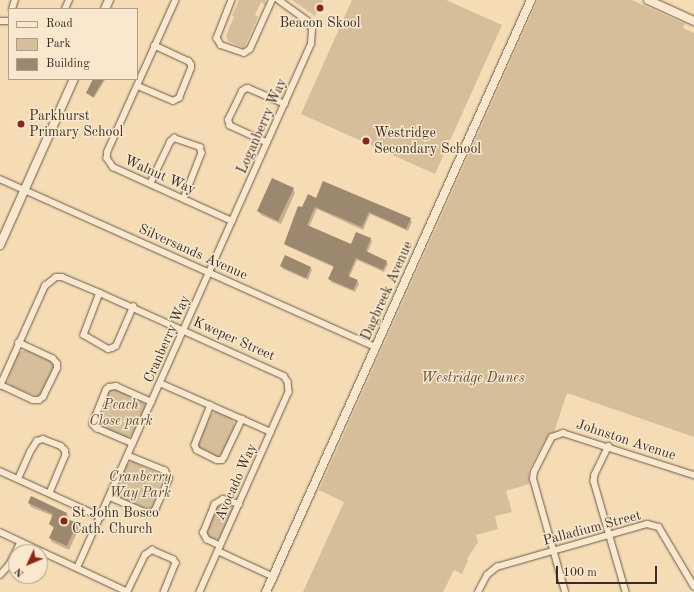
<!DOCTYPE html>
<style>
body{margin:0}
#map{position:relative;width:694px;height:592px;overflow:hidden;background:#f6dcb4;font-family:"Old Standard TT",serif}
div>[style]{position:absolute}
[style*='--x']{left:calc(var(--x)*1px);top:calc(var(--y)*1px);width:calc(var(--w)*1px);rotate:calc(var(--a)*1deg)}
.green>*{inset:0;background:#d6be9b}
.shadow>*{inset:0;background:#0003}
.building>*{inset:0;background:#9c886e}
.roads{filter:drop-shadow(0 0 1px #695946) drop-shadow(0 0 1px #695946)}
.street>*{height:5.5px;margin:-2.75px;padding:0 2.75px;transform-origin:2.75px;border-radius:2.75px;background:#f9e8ce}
.secondary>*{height:8px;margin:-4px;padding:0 4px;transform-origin:4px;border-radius:4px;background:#f9e8ce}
.dots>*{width:11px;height:11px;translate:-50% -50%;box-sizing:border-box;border:2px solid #f9e8ce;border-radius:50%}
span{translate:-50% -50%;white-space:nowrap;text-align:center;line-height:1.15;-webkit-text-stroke:3px #f9e8ce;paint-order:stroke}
.poi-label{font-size:14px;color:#3a2d22}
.left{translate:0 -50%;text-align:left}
.street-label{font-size:14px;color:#3a2d22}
.park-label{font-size:14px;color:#594a3a;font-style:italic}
.legend{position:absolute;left:8px;top:8px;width:130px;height:72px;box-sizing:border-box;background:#f9e8ce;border:1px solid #ad9d89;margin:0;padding:5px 7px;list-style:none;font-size:12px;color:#3a2d22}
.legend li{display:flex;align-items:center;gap:8px;height:20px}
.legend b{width:20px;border:1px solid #ad9d89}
.north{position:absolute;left:8px;top:544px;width:40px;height:40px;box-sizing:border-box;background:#f9e8ce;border:1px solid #ad9d89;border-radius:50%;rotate:226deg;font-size:11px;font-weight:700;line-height:16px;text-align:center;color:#3a2d22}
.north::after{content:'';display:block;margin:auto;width:14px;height:18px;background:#8f2418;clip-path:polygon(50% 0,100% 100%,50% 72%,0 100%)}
.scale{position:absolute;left:556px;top:566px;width:101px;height:18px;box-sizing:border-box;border:2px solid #3a2d22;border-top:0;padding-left:5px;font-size:12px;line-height:14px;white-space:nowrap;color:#3a2d22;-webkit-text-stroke:3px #f9e8ce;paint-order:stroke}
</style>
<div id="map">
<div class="green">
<i style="clip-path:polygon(239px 0,265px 0,266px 5px,261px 2px,255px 15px,258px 17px,244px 48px,228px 41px,226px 36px,234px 17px,232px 16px)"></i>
<i style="clip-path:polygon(292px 0,323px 0,315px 16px)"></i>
<i style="clip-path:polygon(352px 0,446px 0,502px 25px,435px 174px,301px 114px)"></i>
<i style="clip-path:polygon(538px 0,632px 0,685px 24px,683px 28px,694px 33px,694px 437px,567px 393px,554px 432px,549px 434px,529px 470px,529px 484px,506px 491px,512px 512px,495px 516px,498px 529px,476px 535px,478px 542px,467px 559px,468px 560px,462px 574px,454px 570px,443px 592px,303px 592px,344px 502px,319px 490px)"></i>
<i style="clip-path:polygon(26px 349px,51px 360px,55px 365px,43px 394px,39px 397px,12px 387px,7px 382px,18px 353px)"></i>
<i style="clip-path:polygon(111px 389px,116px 389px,142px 401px,145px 405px,145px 409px,134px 434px,130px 437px,124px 437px,100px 426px,97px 423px,108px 393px)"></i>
<i style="clip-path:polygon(214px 412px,219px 412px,231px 418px,235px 424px,223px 453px,217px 457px,200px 449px,198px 445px,210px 416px)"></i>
<i style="clip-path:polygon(132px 461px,164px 476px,159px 487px,162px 488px,151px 509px,146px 509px,120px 498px,116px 494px,116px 490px,126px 465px)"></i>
<i style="clip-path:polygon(222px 502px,230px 504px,233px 510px,221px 538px,213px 540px,207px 536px,206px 532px,218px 504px)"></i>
</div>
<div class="shadow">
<i style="clip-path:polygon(93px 79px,105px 80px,94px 98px,87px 93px)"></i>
<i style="clip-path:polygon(293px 189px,295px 193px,281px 224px,261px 215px,258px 211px)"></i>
<i style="clip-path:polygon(316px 199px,410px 219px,412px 222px,408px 231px,370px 214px,363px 230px,317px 209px,309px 227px,351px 246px,357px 233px,371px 239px,372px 242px,367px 253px,386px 261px,388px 264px,384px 272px,357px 260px,349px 278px,357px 281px,359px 284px,355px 292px,331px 282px,330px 279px,335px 268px,287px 246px,285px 243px,302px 208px)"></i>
<i style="clip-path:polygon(281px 266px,311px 268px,312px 270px,308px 280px,283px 269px)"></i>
<i style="clip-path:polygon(29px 503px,67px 514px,69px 518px,68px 520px,76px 524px,79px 528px,69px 550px,52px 542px,50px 538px,54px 529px,50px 524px,53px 516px,31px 507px)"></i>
</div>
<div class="building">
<i style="clip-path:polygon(93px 79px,104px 79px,93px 97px,86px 93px)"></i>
<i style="clip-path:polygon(272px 178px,294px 188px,278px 221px,257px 211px)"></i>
<i style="clip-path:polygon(323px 181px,411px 218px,406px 229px,369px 212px,362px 227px,315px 207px,307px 225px,351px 244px,356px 232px,371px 238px,366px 251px,387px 261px,383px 270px,356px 258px,348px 276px,358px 280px,353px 290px,328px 279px,334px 266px,284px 244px,298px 206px,302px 207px,308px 194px,316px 198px)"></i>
<i style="clip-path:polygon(285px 255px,311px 267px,306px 278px,280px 266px)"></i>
<i style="clip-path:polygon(31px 496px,67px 513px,65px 518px,77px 523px,67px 546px,49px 538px,54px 527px,49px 524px,53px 514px,28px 503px)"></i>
</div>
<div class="roads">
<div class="street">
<i style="--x:176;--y:0;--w:166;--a:114.2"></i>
<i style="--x:108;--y:151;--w:7;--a:98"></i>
<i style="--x:107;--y:158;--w:11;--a:56"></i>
<i style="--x:113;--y:167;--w:131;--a:24.4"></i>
<i style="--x:232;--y:0;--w:41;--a:111.5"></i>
<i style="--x:217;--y:38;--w:8;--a:60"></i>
<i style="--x:221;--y:45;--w:24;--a:19"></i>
<i style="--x:244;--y:53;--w:7;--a:-34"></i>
<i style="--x:250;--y:49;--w:54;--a:-65.8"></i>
<i style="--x:12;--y:9;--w:9;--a:-72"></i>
<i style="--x:65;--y:9;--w:10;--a:-66"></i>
<i style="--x:0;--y:21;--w:9;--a:0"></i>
<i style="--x:138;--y:86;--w:38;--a:23"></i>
<i style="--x:173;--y:101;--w:7;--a:-27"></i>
<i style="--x:179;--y:98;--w:32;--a:-68"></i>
<i style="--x:191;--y:68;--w:3;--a:-90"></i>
<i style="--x:191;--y:65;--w:4;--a:-124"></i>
<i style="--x:189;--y:62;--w:38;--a:-155"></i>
<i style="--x:267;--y:143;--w:41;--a:-155.3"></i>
<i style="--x:230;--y:126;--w:6;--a:-108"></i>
<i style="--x:228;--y:120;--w:32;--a:-64"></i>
<i style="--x:242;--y:91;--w:4;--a:-34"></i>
<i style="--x:245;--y:89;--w:3;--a:-18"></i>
<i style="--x:248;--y:88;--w:40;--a:23.4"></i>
<i style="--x:0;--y:179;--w:412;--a:24.1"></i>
<i style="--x:150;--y:184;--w:47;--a:-64.5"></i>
<i style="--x:170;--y:142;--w:6;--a:-45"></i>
<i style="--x:174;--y:138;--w:28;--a:19"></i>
<i style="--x:200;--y:147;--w:6;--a:72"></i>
<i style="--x:202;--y:153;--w:49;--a:111.4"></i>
<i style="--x:100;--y:293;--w:45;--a:110.9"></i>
<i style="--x:84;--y:335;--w:28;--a:30"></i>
<i style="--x:108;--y:349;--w:4;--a:-14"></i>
<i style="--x:112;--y:348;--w:4;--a:-27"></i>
<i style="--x:116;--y:346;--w:43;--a:-66.4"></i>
<i style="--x:160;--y:383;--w:121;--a:23.8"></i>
<i style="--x:1;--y:385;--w:35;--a:25"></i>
<i style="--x:33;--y:400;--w:6;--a:0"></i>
<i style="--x:39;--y:400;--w:5;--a:-37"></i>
<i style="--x:43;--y:397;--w:32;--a:-64"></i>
<i style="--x:57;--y:368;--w:4;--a:-90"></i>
<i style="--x:57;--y:364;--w:6;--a:-129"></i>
<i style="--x:53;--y:359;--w:38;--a:-155"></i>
<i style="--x:0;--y:386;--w:110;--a:-65.8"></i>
<i style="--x:45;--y:286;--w:14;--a:-39"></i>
<i style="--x:56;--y:277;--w:6;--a:0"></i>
<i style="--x:62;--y:277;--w:41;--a:22.8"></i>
<i style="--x:100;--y:293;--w:202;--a:24.3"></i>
<i style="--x:284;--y:376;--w:7;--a:56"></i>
<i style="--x:288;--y:382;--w:10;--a:84"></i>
<i style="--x:289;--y:392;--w:219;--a:114"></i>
<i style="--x:211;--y:405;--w:43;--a:111.8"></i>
<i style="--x:195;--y:445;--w:5;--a:68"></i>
<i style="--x:197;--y:450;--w:22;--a:27"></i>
<i style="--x:217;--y:460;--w:5;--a:0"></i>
<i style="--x:222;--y:460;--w:4;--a:-56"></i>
<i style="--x:224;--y:457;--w:42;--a:-64.7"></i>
<i style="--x:133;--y:444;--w:39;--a:-157"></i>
<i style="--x:97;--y:429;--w:6;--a:-135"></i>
<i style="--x:93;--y:425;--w:3;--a:-90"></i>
<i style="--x:93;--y:422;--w:35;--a:-68"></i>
<i style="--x:106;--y:390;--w:4;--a:-45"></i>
<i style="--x:109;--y:387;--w:7;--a:-8"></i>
<i style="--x:116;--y:386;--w:39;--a:24"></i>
<i style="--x:609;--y:446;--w:32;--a:116"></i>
<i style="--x:595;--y:475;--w:6;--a:99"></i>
<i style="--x:594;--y:481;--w:116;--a:73.9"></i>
<i style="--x:0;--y:471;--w:111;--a:24.5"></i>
<i style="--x:18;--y:479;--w:30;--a:-66"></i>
<i style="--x:30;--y:452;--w:13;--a:-58"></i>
<i style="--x:37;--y:441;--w:6;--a:-18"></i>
<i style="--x:43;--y:439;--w:19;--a:21"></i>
<i style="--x:61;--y:446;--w:6;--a:45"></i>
<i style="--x:65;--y:450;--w:5;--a:79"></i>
<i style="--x:66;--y:455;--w:41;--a:112.8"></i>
<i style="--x:110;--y:497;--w:40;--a:23.4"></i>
<i style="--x:147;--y:513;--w:5;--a:-11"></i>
<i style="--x:152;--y:512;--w:4;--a:-34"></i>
<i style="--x:155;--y:510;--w:34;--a:-66"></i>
<i style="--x:169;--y:479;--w:9;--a:-117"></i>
<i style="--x:165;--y:471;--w:40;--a:-158"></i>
<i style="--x:0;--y:532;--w:141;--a:25.1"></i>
<i style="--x:220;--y:546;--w:14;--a:-155"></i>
<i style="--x:207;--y:540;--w:8;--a:-120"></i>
<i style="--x:203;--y:533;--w:31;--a:-68"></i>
<i style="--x:215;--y:504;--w:9;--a:-32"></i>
<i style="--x:223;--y:499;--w:17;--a:17"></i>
<i style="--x:218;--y:551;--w:62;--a:24.9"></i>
<i style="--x:77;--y:568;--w:574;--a:-65.94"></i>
<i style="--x:311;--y:44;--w:15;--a:-86"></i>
<i style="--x:312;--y:29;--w:9;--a:-122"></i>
<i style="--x:307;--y:21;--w:36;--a:-144"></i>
<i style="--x:0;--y:575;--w:13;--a:-48"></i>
<i style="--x:9;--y:565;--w:25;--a:-63"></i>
<i style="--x:127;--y:592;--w:41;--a:-64.1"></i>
<i style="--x:145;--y:555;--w:9;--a:-36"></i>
<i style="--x:152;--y:550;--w:23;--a:23"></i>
<i style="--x:173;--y:559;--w:5;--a:53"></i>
<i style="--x:176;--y:563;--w:31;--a:112"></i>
<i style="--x:478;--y:592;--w:19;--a:-62"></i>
<i style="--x:487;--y:575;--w:13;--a:-39"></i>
<i style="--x:497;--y:567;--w:156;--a:-16"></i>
<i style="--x:647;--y:524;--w:12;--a:14"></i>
<i style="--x:659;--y:527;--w:69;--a:59.3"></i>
<i style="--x:565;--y:592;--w:117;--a:-105.8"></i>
<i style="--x:533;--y:479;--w:7;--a:-82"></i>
<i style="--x:534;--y:472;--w:39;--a:-63"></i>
<i style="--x:552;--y:437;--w:12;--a:-20"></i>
<i style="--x:563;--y:433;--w:138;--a:17.8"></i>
</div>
<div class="secondary">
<i style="--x:648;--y:0;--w:51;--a:24.5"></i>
<i style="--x:105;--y:9;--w:10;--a:-66"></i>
<i style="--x:0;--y:245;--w:182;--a:-66"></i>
<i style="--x:266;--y:592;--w:649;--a:-65.89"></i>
</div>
</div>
<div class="dots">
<i style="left:320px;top:8px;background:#8f2418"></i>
<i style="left:21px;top:124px;background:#8f2418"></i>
<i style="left:366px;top:141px;background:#8f2418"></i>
<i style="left:64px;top:521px;background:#8f2418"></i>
</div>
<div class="poi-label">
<span style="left:320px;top:23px">Beacon Skool</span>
<span class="left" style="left:29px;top:124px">Parkhurst<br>Primary School</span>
<span class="left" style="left:374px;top:141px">Westridge<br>Secondary School</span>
<span class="left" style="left:72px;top:521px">St John Bosco<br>Cath. Church</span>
</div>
<div class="street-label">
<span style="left:262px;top:126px;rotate:-66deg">Loganberry Way</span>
<span style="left:160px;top:175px;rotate:24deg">Walnut Way</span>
<span style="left:193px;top:252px;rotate:24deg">Silversands Avenue</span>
<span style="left:387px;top:291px;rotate:-66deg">Dagbreek Avenue</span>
<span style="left:167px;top:339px;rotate:-66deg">Cranberry Way</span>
<span style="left:234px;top:339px;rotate:24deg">Kweper Street</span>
<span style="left:626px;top:440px;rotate:18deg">Johnston Avenue</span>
<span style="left:236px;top:482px;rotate:-66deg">Avocado Way</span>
<span style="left:592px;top:528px;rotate:-15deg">Palladium Street</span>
</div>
<div class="park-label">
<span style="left:473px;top:378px">Westridge Dunes</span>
<span style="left:121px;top:413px">Peach<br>Close park</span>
<span style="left:140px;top:485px">Cranberry<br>Way Park</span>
</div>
<ul class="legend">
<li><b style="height:5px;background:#f9e8ce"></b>Road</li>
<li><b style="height:11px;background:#d6be9b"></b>Park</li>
<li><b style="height:11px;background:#9c886e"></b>Building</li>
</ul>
<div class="north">N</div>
<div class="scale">100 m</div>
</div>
